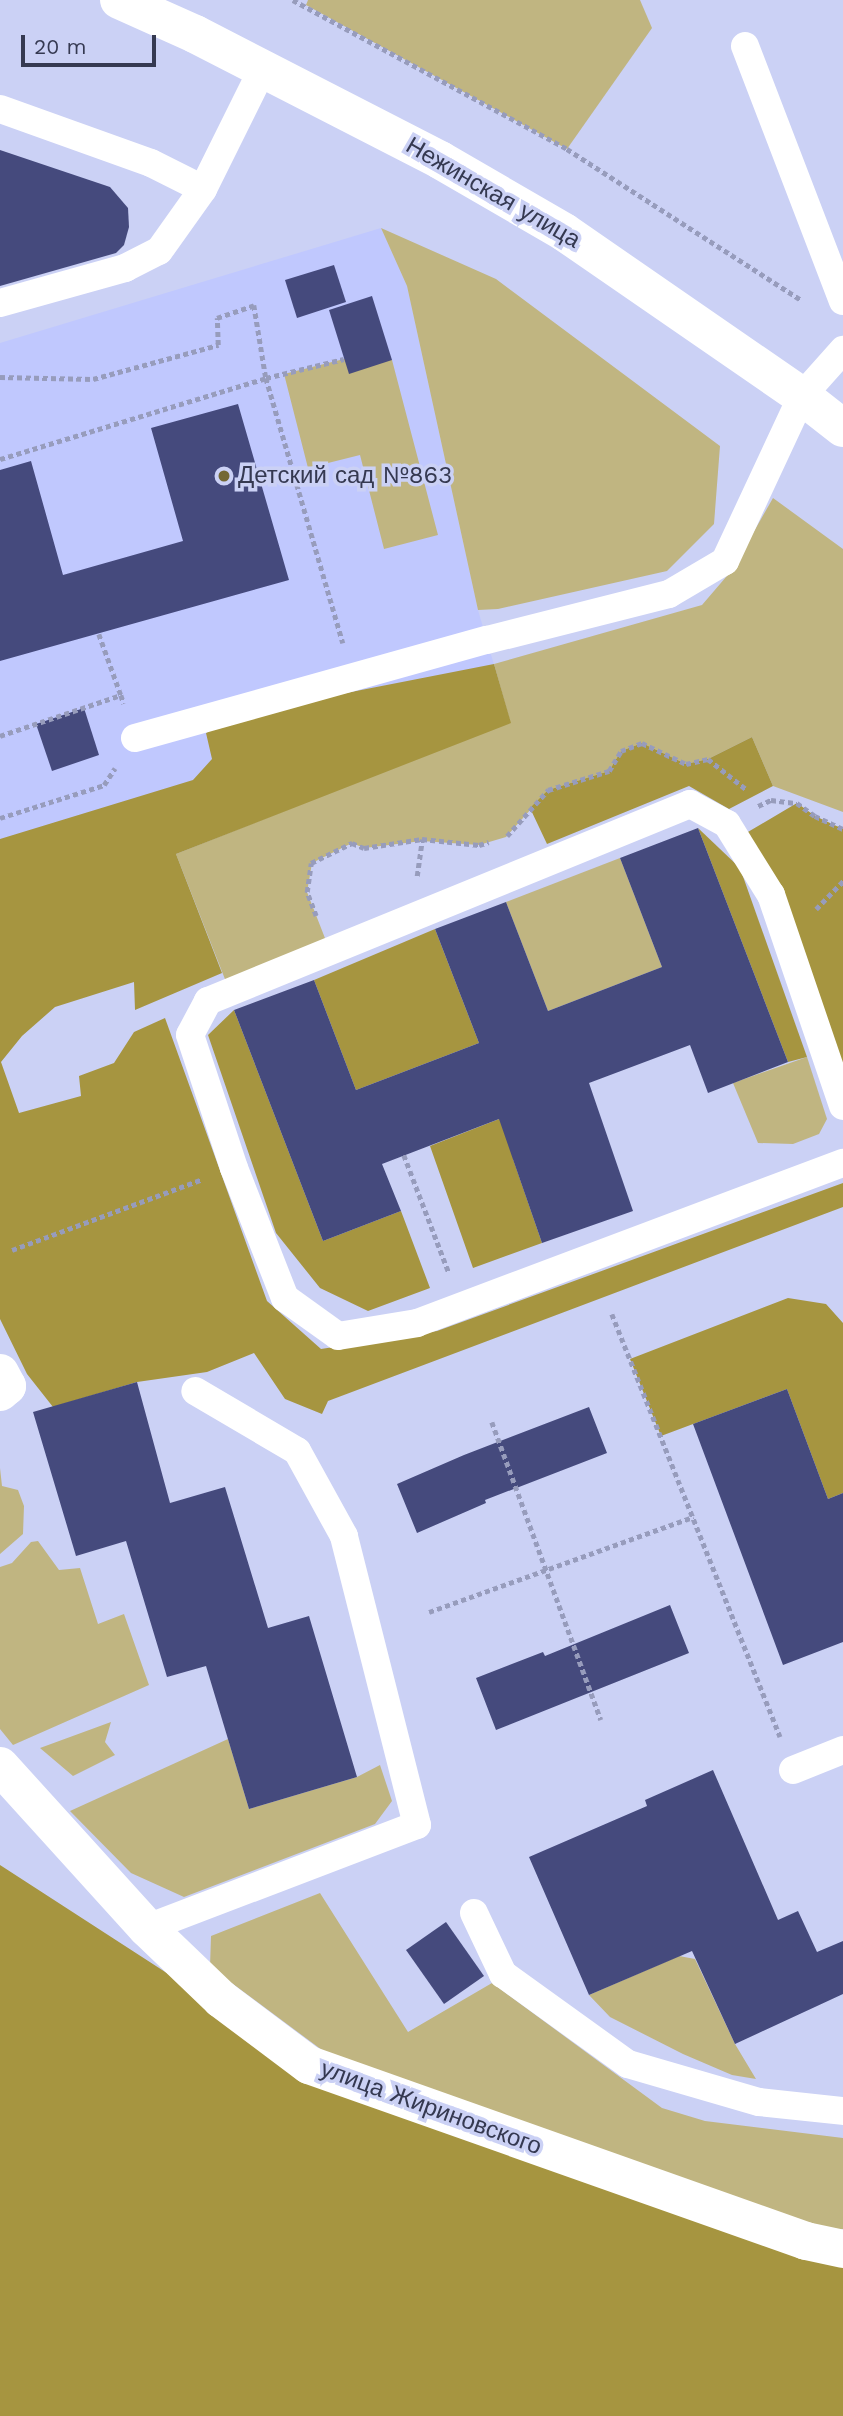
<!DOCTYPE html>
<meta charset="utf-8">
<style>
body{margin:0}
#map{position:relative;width:843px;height:2416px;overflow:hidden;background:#cbd1f5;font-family:"Work Sans",sans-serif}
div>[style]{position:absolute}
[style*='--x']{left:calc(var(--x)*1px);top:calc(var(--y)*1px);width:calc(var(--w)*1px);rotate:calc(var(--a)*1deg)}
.built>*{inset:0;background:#c0c8fe}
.green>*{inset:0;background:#c0b581}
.forest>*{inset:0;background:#a69540}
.building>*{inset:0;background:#454a7d}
.path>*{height:4.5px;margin-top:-2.25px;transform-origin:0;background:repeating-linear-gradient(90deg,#979cbc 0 5px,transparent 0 8.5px)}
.service>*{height:28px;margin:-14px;padding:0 14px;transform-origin:14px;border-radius:14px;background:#fff}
.minor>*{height:38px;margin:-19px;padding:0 19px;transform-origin:19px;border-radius:19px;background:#fff}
.tertiary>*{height:38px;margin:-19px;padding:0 19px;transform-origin:19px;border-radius:19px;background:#fff}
.dots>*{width:19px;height:19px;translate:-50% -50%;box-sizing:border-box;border:4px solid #cbd1f5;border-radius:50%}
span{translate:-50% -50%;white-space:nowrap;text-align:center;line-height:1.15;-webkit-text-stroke:7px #cbd1f5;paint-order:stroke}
.street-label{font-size:24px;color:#353951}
.poi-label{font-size:24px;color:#353951}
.left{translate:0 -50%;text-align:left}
.scale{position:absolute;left:21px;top:35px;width:135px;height:32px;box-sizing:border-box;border:4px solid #353951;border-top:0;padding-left:9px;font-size:21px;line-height:24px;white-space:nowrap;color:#353951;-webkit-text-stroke:5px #cbd1f5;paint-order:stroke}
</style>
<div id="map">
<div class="built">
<i style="clip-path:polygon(381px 228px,407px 286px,478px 610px,511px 723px,0 923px,0 343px)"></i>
</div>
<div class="green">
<i style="clip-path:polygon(308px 0,640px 0,652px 28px,567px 149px,306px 5px)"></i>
<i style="clip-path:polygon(381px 228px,496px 279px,720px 446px,714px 524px,667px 571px,498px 609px,478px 610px,407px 286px)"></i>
<i style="clip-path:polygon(344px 359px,392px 360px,438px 535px,384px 549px,360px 455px,308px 468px,284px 374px)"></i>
<i style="clip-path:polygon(773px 498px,843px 549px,843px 812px,773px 786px,752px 737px,708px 759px,686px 764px,642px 743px,621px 751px,609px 771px,548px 790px,506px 837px,479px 845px,422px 841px,364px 848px,352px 843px,312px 863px,307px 892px,330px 951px,230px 992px,176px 854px,510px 721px,494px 664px,702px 605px,732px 570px)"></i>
<i style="clip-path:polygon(620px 858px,662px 967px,548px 1011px,506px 902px)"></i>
<i style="clip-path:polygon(807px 1057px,827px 1119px,819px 1134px,793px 1144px,758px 1143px,733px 1083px)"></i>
<i style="clip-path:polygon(0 1468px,2px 1486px,18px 1490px,24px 1506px,23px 1534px,0 1554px)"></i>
<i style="clip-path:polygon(38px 1541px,59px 1570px,80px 1568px,98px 1624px,124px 1614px,149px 1685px,13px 1745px,0 1729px,0 1567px,12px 1563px,31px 1542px)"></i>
<i style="clip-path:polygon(111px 1722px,105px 1742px,115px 1755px,73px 1776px,40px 1748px)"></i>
<i style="clip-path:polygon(228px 1739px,249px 1809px,357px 1777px,380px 1765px,392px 1801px,375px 1824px,184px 1897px,131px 1873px,70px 1811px)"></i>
<i style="clip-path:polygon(320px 1893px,408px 2032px,492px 1983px,662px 2108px,705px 2121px,843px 2138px,843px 2229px,824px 2230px,326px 2053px,210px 1967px,211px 1936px)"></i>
<i style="clip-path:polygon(679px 1956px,695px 1959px,735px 2044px,756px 2079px,732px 2075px,683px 2054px,610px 2017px,589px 1995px)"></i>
</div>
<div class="forest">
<i style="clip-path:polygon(494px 664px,511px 723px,176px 854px,222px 973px,135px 1010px,134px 982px,55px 1007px,22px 1036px,1px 1062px,19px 1113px,81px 1096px,79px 1076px,114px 1063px,134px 1032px,165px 1018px,267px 1301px,321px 1349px,437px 1331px,843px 1183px,843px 1207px,328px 1401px,322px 1414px,285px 1399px,254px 1353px,207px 1372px,137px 1382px,53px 1407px,27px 1374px,0 1319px,0 839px,193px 780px,212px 759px,206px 733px,238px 714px)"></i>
<i style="clip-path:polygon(752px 737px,773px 786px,729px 809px,689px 786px,547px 844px,530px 808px,548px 790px,609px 771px,621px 751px,642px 743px,686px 764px,708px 759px)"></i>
<i style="clip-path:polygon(797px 803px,815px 816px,843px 829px,843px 1083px,736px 839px)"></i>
<i style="clip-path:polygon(698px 828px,740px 868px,807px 1057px,788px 1062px)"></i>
<i style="clip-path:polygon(435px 929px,479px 1043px,356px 1090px,314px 980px)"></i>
<i style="clip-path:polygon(234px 1010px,323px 1241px,401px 1211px,430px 1288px,368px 1311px,320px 1288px,276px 1233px,208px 1035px)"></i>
<i style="clip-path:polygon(553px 1098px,569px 1140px,513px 1159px,542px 1243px,473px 1268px,430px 1146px)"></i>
<i style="clip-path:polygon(788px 1298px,826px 1304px,843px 1323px,843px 1493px,828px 1499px,787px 1389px,661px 1436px,630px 1359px)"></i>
<i style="clip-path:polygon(0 1865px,210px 2001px,293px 2072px,843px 2247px,843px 2416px,0 2416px)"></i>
</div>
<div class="building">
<i style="clip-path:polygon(0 150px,110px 187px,128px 208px,129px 227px,124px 245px,116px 253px,0 286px)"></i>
<i style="clip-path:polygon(334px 265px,346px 302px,297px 318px,285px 280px)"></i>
<i style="clip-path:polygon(372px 296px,392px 360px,349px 374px,329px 310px)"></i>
<i style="clip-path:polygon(238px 404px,289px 580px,0 661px,0 470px,31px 461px,63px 575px,183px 541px,151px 428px)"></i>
<i style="clip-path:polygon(84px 708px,99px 755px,52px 771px,36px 724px)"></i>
<i style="clip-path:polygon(698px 828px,788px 1062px,708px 1093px,690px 1045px,589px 1083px,633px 1211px,542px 1243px,499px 1119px,382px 1164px,401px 1211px,323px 1241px,234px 1010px,314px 980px,356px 1090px,479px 1043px,435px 929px,506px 902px,548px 1011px,662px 967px,620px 858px)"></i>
<i style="clip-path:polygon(137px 1382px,170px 1503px,225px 1487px,268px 1628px,309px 1616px,357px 1777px,249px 1809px,206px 1666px,167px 1677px,126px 1541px,76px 1556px,33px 1412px)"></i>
<i style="clip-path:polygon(787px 1389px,828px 1499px,843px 1493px,843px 1642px,783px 1665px,693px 1424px)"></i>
<i style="clip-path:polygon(589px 1407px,607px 1453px,485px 1500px,486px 1503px,417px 1533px,397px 1484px,464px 1455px)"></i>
<i style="clip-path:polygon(670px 1605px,689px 1653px,496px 1730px,476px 1678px,543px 1652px,545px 1656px)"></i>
<i style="clip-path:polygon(713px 1770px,778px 1920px,798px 1911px,817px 1952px,843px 1941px,843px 1994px,735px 2044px,692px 1951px,589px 1995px,529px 1857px,647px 1806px,645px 1800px)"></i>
<i style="clip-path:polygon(446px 1922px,484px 1976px,444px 2004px,406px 1950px)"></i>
</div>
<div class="path">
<i style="--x:293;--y:0;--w:312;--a:28.5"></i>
<i style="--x:567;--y:149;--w:278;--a:32.8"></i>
<i style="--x:0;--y:377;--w:93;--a:1.2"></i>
<i style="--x:93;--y:379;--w:130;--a:-15.2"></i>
<i style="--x:218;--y:345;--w:27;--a:-92"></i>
<i style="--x:217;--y:318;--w:39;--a:-19"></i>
<i style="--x:254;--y:305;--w:74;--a:80.7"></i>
<i style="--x:266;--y:378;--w:80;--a:-13.7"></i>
<i style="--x:0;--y:459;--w:278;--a:-16.9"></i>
<i style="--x:266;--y:378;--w:276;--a:73.8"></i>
<i style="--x:99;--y:634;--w:65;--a:70.2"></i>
<i style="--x:0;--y:736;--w:128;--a:-18.7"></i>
<i style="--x:121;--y:695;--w:9;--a:72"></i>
<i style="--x:758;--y:806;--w:14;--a:-25"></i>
<i style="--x:771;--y:800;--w:26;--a:7"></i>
<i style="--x:797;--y:803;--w:22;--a:36"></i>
<i style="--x:815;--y:816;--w:31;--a:25"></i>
<i style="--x:0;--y:818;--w:109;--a:-17.6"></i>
<i style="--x:104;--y:785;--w:20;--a:-57"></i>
<i style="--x:507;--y:836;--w:62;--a:-48.3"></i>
<i style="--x:548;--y:790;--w:64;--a:-17.3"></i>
<i style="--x:609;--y:771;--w:23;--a:-59"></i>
<i style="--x:621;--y:751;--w:22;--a:-21"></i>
<i style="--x:642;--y:743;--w:49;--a:25.5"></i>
<i style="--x:686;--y:764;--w:23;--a:-13"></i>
<i style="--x:708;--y:759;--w:48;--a:38.3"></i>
<i style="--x:417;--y:876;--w:37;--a:-82"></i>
<i style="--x:816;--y:909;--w:39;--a:-46"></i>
<i style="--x:316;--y:916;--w:26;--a:-111"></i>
<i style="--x:307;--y:892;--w:29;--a:-82"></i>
<i style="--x:311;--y:863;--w:46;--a:-26"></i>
<i style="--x:352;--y:843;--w:13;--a:23"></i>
<i style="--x:364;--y:848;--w:59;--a:-8.8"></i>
<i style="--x:422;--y:839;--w:57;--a:6"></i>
<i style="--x:479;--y:845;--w:10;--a:-17"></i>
<i style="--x:404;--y:1155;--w:126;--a:69.1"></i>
<i style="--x:12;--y:1250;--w:201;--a:-20.4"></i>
<i style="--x:612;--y:1314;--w:455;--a:68.3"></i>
<i style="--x:492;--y:1422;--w:317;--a:69.9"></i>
<i style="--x:429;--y:1612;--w:281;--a:-19.8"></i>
</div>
<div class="service">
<i style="--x:745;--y:46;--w:273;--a:69"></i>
<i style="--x:0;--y:109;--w:160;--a:19.7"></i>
<i style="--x:151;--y:163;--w:58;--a:26.6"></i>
<i style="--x:0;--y:303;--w:130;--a:-15.6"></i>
<i style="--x:125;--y:268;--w:38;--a:-27"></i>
<i style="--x:159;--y:251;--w:76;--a:-54.6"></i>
<i style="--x:203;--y:189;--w:135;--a:-63.6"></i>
<i style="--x:135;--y:738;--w:365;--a:-15.6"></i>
<i style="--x:487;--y:640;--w:188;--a:-14.2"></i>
<i style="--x:669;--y:594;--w:65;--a:-30.5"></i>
<i style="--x:725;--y:561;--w:182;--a:-65"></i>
<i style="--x:802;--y:396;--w:62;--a:-48.3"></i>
<i style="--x:843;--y:1106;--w:223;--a:-108.8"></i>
<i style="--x:771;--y:895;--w:84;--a:-121.8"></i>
<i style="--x:727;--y:824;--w:42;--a:-151.6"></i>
<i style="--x:690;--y:804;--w:521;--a:157.77"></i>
<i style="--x:208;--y:1001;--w:38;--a:118"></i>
<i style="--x:190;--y:1035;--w:140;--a:71.7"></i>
<i style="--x:234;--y:1168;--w:140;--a:68.6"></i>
<i style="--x:285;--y:1298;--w:65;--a:35.6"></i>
<i style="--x:338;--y:1336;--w:80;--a:-9.3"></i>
<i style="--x:417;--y:1323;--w:455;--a:-20.6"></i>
<i style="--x:793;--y:1770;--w:54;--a:-21.8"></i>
<i style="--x:474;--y:1913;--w:68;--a:64.6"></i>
<i style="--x:503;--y:1974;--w:154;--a:35.8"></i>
<i style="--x:628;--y:2064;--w:136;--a:16.2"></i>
<i style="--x:759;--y:2102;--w:84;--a:6.1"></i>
<i style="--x:147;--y:1928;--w:289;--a:-20.9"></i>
<i style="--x:417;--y:1825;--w:298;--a:-104.2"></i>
<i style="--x:344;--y:1536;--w:97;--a:-118.9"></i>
<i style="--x:297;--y:1451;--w:118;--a:-149.5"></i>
</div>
<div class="minor">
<i style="--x:0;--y:1373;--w:15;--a:62"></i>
<i style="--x:7;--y:1386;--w:9;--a:139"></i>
<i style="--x:0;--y:1766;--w:219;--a:47.8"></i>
<i style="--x:147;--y:1928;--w:103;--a:43.8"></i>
<i style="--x:221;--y:1999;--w:110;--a:36.9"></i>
<i style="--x:309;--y:2065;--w:527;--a:19.5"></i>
<i style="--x:806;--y:2241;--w:38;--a:12"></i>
</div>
<div class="tertiary">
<i style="--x:119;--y:0;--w:83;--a:24.1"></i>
<i style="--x:195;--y:34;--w:276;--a:27.2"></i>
<i style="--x:440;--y:160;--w:143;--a:30.1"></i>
<i style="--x:564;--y:232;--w:289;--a:34.6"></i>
<i style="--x:802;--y:396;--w:52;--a:38"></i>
</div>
<div class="dots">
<i style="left:224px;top:476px;background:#736835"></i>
</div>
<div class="street-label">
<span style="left:493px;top:193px;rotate:30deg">Нежинская улица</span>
<span style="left:431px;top:2108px;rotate:20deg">улица Жириновского</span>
</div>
<div class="poi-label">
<span class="left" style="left:238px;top:476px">Детский сад №863</span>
</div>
<div class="scale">20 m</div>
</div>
